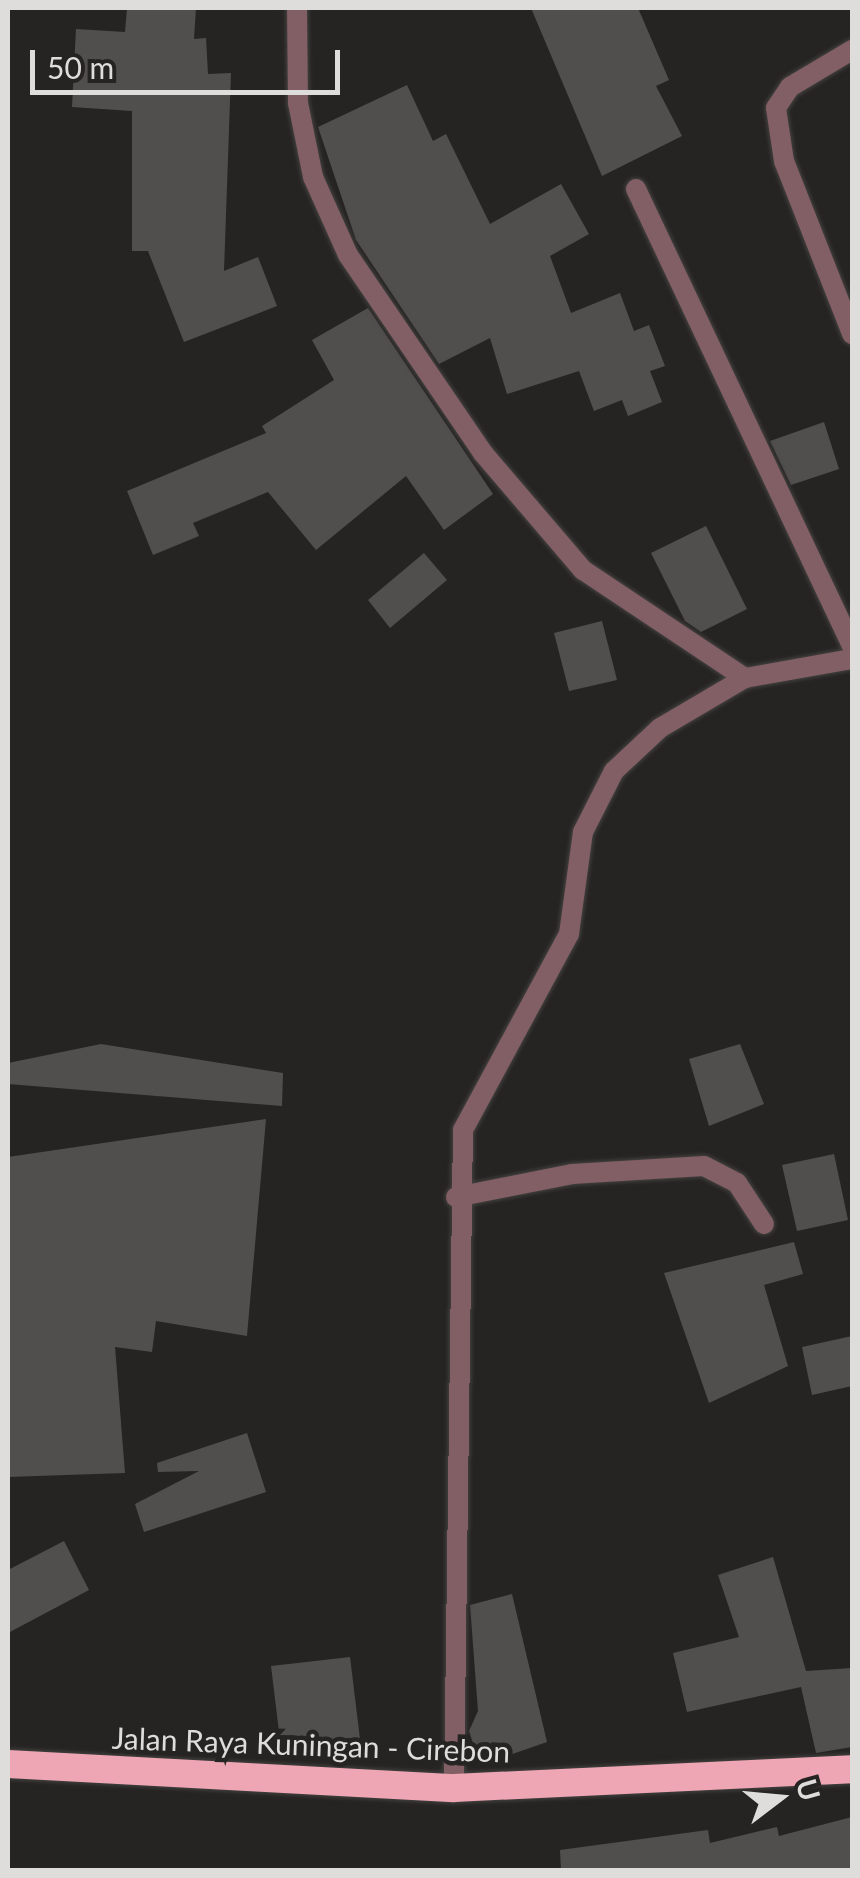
<!DOCTYPE html>
<style>
body{margin:0}
#map{position:relative;width:860px;height:1878px;overflow:hidden;background:#262422;font-family:Lato,sans-serif}
div>[style]{position:absolute}
[style*='--x']{left:calc(var(--x)*1px);top:calc(var(--y)*1px);width:calc(var(--w)*1px);rotate:calc(var(--a)*1deg)}
.building>*{inset:0;background:#514f4d}
.roads{filter:drop-shadow(0 0 2px #434240) drop-shadow(0 0 2px #434240)}
.minor>*{height:20px;margin:-10px;padding:0 10px;transform-origin:10px;border-radius:10px;background:#825e65}
.trunk>*{height:28px;margin:-14px;padding:0 14px;transform-origin:14px;border-radius:14px;background:#eea6b5}
span{translate:-50% -50%;white-space:nowrap;text-align:center;line-height:1.15;-webkit-text-stroke:9px #262422;paint-order:stroke}
.street-label{font-size:30px;color:#dedddc}
.frame{position:absolute;inset:0;border:10px solid #dedddc;pointer-events:none}
.north{position:absolute;left:730px;top:1748px;width:100px;height:100px;-webkit-text-stroke:8px #262422;paint-order:stroke;rotate:74deg;font-size:28px;font-weight:700;line-height:40px;text-align:center;color:#dedddc}
.north::after{content:'';display:block;margin:auto;width:35px;height:45px;background:#dedddc;clip-path:polygon(50% 0,100% 100%,50% 72%,0 100%)}
.scale{position:absolute;left:30px;top:50px;width:310px;height:45px;box-sizing:border-box;border:5px solid #dedddc;border-top:0;padding-left:12px;font-size:30px;line-height:35px;white-space:nowrap;color:#dedddc;-webkit-text-stroke:8px #262422;paint-order:stroke}
</style>
<div id="map">
<div class="building">
<i style="clip-path:polygon(127px 8px,196px 8px,194px 39px,206px 38px,208px 74px,231px 73px,224px 271px,258px 257px,277px 306px,184px 342px,148px 251px,132px 251px,132px 111px,72px 107px,76px 29px,125px 32px)"></i>
<i style="clip-path:polygon(531px 8px,638px 8px,669px 80px,656px 86px,682px 136px,602px 176px)"></i>
<i style="clip-path:polygon(407px 85px,433px 141px,446px 134px,490px 224px,561px 184px,589px 234px,550px 256px,571px 313px,620px 293px,634px 331px,649px 325px,665px 366px,650px 371px,662px 402px,628px 416px,622px 400px,594px 411px,579px 371px,507px 394px,490px 338px,439px 364px,356px 240px,318px 127px)"></i>
<i style="clip-path:polygon(368px 308px,493px 494px,444px 530px,406px 476px,316px 550px,268px 492px,193px 523px,199px 536px,153px 555px,127px 491px,266px 433px,262px 426px,334px 380px,312px 340px)"></i>
<i style="clip-path:polygon(824px 422px,839px 469px,791px 485px,770px 441px)"></i>
<i style="clip-path:polygon(706px 526px,747px 609px,701px 632px,685px 621px,651px 553px)"></i>
<i style="clip-path:polygon(424px 553px,447px 580px,390px 628px,368px 600px)"></i>
<i style="clip-path:polygon(602px 621px,617px 680px,569px 691px,554px 633px)"></i>
<i style="clip-path:polygon(101px 1044px,283px 1073px,282px 1106px,8px 1084px,8px 1063px)"></i>
<i style="clip-path:polygon(740px 1044px,764px 1104px,709px 1126px,689px 1059px)"></i>
<i style="clip-path:polygon(266px 1119px,247px 1336px,156px 1321px,152px 1352px,115px 1347px,125px 1473px,8px 1477px,8px 1157px)"></i>
<i style="clip-path:polygon(834px 1154px,848px 1220px,797px 1231px,782px 1165px)"></i>
<i style="clip-path:polygon(794px 1242px,803px 1274px,764px 1285px,788px 1366px,709px 1403px,664px 1273px)"></i>
<i style="clip-path:polygon(852px 1336px,852px 1386px,812px 1395px,802px 1347px)"></i>
<i style="clip-path:polygon(247px 1433px,266px 1492px,144px 1532px,135px 1504px,199px 1471px,158px 1472px,157px 1463px)"></i>
<i style="clip-path:polygon(64px 1541px,89px 1590px,8px 1633px,8px 1570px)"></i>
<i style="clip-path:polygon(773px 1557px,806px 1671px,852px 1668px,852px 1747px,816px 1753px,801px 1687px,687px 1712px,673px 1653px,739px 1637px,718px 1575px)"></i>
<i style="clip-path:polygon(512px 1594px,547px 1742px,480px 1765px,469px 1731px,478px 1711px,470px 1605px)"></i>
<i style="clip-path:polygon(350px 1657px,360px 1739px,281px 1748px,271px 1666px)"></i>
<i style="clip-path:polygon(852px 1817px,852px 1870px,561px 1870px,560px 1850px,708px 1830px,710px 1843px,777px 1827px,779px 1836px)"></i>
</div>
<div class="roads">
<div class="minor">
<i style="--x:297;--y:8;--w:95;--a:89.4"></i>
<i style="--x:298;--y:103;--w:76;--a:78.5"></i>
<i style="--x:313;--y:177;--w:85;--a:65.8"></i>
<i style="--x:348;--y:255;--w:240;--a:55.7"></i>
<i style="--x:483;--y:453;--w:154;--a:49.5"></i>
<i style="--x:583;--y:570;--w:195;--a:33.7"></i>
<i style="--x:852;--y:50;--w:72;--a:149.2"></i>
<i style="--x:790;--y:87;--w:25;--a:124"></i>
<i style="--x:776;--y:108;--w:54;--a:81.4"></i>
<i style="--x:784;--y:161;--w:186;--a:68.5"></i>
<i style="--x:636;--y:189;--w:505;--a:64.7"></i>
<i style="--x:456;--y:1197;--w:118;--a:-11.2"></i>
<i style="--x:572;--y:1174;--w:132;--a:-3.5"></i>
<i style="--x:704;--y:1166;--w:37;--a:27"></i>
<i style="--x:737;--y:1183;--w:49;--a:56.6"></i>
<i style="--x:454;--y:1788;--w:658;--a:-89.22"></i>
<i style="--x:463;--y:1130;--w:223;--a:-61.6"></i>
<i style="--x:569;--y:934;--w:103;--a:-82.2"></i>
<i style="--x:583;--y:832;--w:68;--a:-63.1"></i>
<i style="--x:614;--y:771;--w:63;--a:-43.1"></i>
<i style="--x:660;--y:728;--w:99;--a:-30.5"></i>
<i style="--x:745;--y:678;--w:109;--a:-10.1"></i>
</div>
<div class="trunk">
<i style="--x:8;--y:1764;--w:447;--a:3.1"></i>
<i style="--x:454;--y:1788;--w:398;--a:-2.7"></i>
</div>
</div>
<div class="street-label">
<span style="left:311px;top:1744px;rotate:2deg">Jalan Raya Kuningan - Cirebon</span>
</div>
<div class="frame"></div>
<div class="north">U</div>
<div class="scale">50 m</div>
</div>
